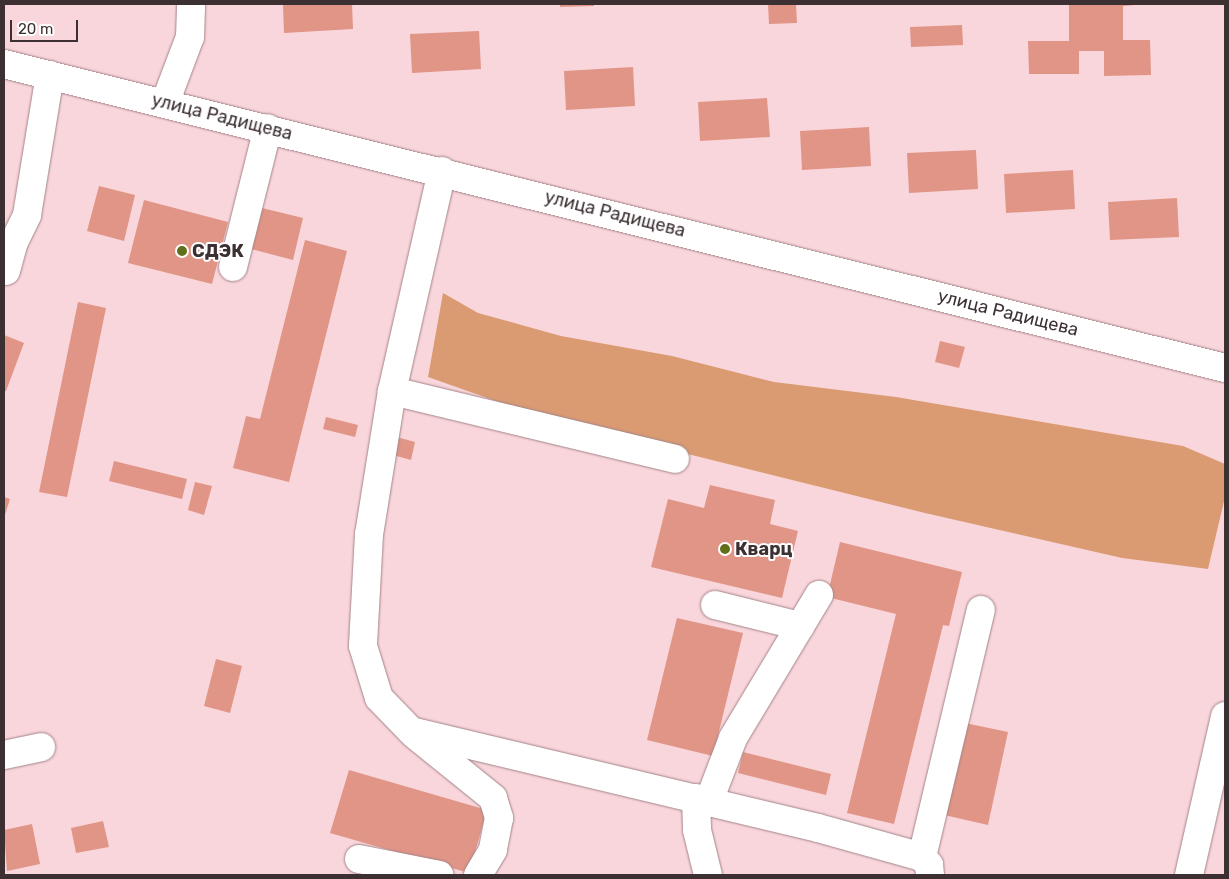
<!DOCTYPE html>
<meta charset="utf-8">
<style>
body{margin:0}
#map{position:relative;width:1229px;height:879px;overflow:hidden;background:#f9d6db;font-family:Rubik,sans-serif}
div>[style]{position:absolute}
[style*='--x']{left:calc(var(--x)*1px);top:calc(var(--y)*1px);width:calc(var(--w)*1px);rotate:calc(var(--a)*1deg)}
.forest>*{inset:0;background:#da9b73}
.building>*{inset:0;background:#e09587}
.roads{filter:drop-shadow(0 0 1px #a38488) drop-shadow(0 0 1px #a38488)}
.minor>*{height:28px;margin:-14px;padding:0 14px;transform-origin:14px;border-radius:14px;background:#fff}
.major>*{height:28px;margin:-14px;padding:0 14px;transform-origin:14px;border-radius:14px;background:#fff}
.dots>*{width:14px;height:14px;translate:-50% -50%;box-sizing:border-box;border:2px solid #fff;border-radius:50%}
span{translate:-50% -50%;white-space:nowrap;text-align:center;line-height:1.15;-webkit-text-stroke:4px #fff;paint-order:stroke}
.street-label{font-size:18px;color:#3d3032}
.poi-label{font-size:18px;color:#3d3032;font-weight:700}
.left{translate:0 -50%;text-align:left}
.frame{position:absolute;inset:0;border:5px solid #3d3032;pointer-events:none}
.scale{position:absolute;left:10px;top:20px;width:68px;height:22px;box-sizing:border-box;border:2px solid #3d3032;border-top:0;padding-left:6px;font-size:15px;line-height:18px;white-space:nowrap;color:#3d3032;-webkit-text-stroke:4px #fff;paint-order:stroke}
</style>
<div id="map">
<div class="forest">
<i style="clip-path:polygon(443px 293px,478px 313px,561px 336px,672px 356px,774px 382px,896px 397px,1183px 446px,1225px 464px,1225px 497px,1208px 569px,1122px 558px,925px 513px,547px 419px,428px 377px)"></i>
</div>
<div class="building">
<i style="clip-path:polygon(283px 4px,352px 4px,353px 29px,284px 33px)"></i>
<i style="clip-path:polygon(560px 4px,594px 4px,594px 6px,560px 7px)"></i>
<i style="clip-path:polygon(768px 4px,796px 4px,797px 23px,769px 24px)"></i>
<i style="clip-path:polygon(1069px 4px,1147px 4px,1123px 6px,1123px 40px,1150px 40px,1151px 75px,1104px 76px,1104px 51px,1079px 51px,1079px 74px,1029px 74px,1028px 41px,1069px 41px)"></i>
<i style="clip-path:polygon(962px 25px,963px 45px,911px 47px,910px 27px)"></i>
<i style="clip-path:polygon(479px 31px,481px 69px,412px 73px,410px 34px)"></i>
<i style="clip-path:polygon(633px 67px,635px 106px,566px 110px,564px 71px)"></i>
<i style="clip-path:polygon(767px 98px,770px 137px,700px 141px,698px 102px)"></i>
<i style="clip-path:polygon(869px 127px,871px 166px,802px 170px,800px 131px)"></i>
<i style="clip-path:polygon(976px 150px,978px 189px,909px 193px,907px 153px)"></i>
<i style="clip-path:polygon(1073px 170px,1075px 209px,1006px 213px,1004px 174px)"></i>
<i style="clip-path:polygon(99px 186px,135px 195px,124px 241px,87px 231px)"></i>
<i style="clip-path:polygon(1177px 198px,1179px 237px,1110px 240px,1108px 202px)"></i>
<i style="clip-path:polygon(144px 200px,228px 222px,212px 284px,128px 263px)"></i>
<i style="clip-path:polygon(262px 208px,303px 218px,293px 260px,251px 249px)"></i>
<i style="clip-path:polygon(305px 240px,347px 251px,289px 482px,233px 468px,246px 416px,260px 419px)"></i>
<i style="clip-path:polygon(78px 302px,106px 308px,67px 497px,39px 492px)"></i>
<i style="clip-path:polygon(4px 335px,24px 343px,6px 391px,4px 391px)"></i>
<i style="clip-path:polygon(940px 341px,965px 347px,959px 368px,935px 362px)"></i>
<i style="clip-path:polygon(326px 417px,358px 425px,355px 437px,323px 429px)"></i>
<i style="clip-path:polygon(393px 436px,415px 442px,411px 460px,389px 454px)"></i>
<i style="clip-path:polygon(114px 461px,187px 479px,182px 499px,109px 481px)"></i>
<i style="clip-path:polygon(195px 482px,212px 486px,204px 515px,188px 510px)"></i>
<i style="clip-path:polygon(710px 485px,775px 500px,770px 524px,798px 531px,782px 598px,651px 567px,668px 499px,704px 508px)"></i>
<i style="clip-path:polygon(4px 497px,10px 499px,4px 518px)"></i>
<i style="clip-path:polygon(840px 542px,962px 572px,949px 626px,943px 625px,894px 824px,847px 813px,896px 614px,827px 597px)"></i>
<i style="clip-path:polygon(677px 618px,743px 633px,713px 756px,647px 740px)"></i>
<i style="clip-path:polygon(216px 659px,242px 666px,230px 713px,204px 706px)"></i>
<i style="clip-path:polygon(965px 723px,1008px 732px,988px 825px,944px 815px)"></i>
<i style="clip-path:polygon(743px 752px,831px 774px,826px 795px,738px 773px)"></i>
<i style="clip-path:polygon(349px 770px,487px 810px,469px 873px,330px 833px)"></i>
<i style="clip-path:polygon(103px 821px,109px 847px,76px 853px,71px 828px)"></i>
<i style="clip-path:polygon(32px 824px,40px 864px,7px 871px,4px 830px)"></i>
</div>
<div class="roads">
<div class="minor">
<i style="--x:165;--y:103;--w:71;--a:-69.3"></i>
<i style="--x:190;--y:37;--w:33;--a:-88"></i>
<i style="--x:442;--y:171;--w:226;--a:102.8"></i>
<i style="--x:392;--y:391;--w:145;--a:99.1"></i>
<i style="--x:369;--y:534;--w:112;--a:93.1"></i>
<i style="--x:363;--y:646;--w:54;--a:72.9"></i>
<i style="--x:379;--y:698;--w:46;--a:45.9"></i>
<i style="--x:411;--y:731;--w:418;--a:13.4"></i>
<i style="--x:818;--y:828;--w:108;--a:15.6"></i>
<i style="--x:922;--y:857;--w:11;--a:49"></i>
<i style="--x:929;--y:865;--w:10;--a:84"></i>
<i style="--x:233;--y:267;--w:143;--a:-75.9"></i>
<i style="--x:6;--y:271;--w:30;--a:-75"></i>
<i style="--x:14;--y:242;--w:30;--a:-64"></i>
<i style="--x:27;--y:215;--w:142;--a:-80.7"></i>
<i style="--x:392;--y:391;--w:291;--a:13.5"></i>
<i style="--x:715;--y:605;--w:88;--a:13.9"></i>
<i style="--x:414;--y:734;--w:102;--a:39"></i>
<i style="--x:493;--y:798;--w:21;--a:73"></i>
<i style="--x:499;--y:818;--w:33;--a:101"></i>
<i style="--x:493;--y:850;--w:29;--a:121"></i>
<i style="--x:4;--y:755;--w:38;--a:-12"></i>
<i style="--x:696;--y:798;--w:32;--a:88"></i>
<i style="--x:697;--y:830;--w:46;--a:76.3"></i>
<i style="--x:709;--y:801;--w:67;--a:-69.1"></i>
<i style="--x:733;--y:738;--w:167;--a:-59"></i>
<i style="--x:922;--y:857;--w:254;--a:-76.6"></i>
<i style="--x:359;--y:859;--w:82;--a:11.3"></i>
<i style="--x:1189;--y:875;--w:163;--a:-77.2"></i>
</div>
<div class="major">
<i style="--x:4;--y:64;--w:1258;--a:13.98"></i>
</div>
</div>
<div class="dots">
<i style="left:182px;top:251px;background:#626f1a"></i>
<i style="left:725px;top:549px;background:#626f1a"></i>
</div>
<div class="street-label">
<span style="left:222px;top:117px;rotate:14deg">улица Радищева</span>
<span style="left:615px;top:214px;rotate:14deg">улица Радищева</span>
<span style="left:1008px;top:313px;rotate:14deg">улица Радищева</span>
</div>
<div class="poi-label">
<span class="left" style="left:192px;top:251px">СДЭК</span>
<span class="left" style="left:735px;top:549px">Кварц</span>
</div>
<div class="frame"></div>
<div class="scale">20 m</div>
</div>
